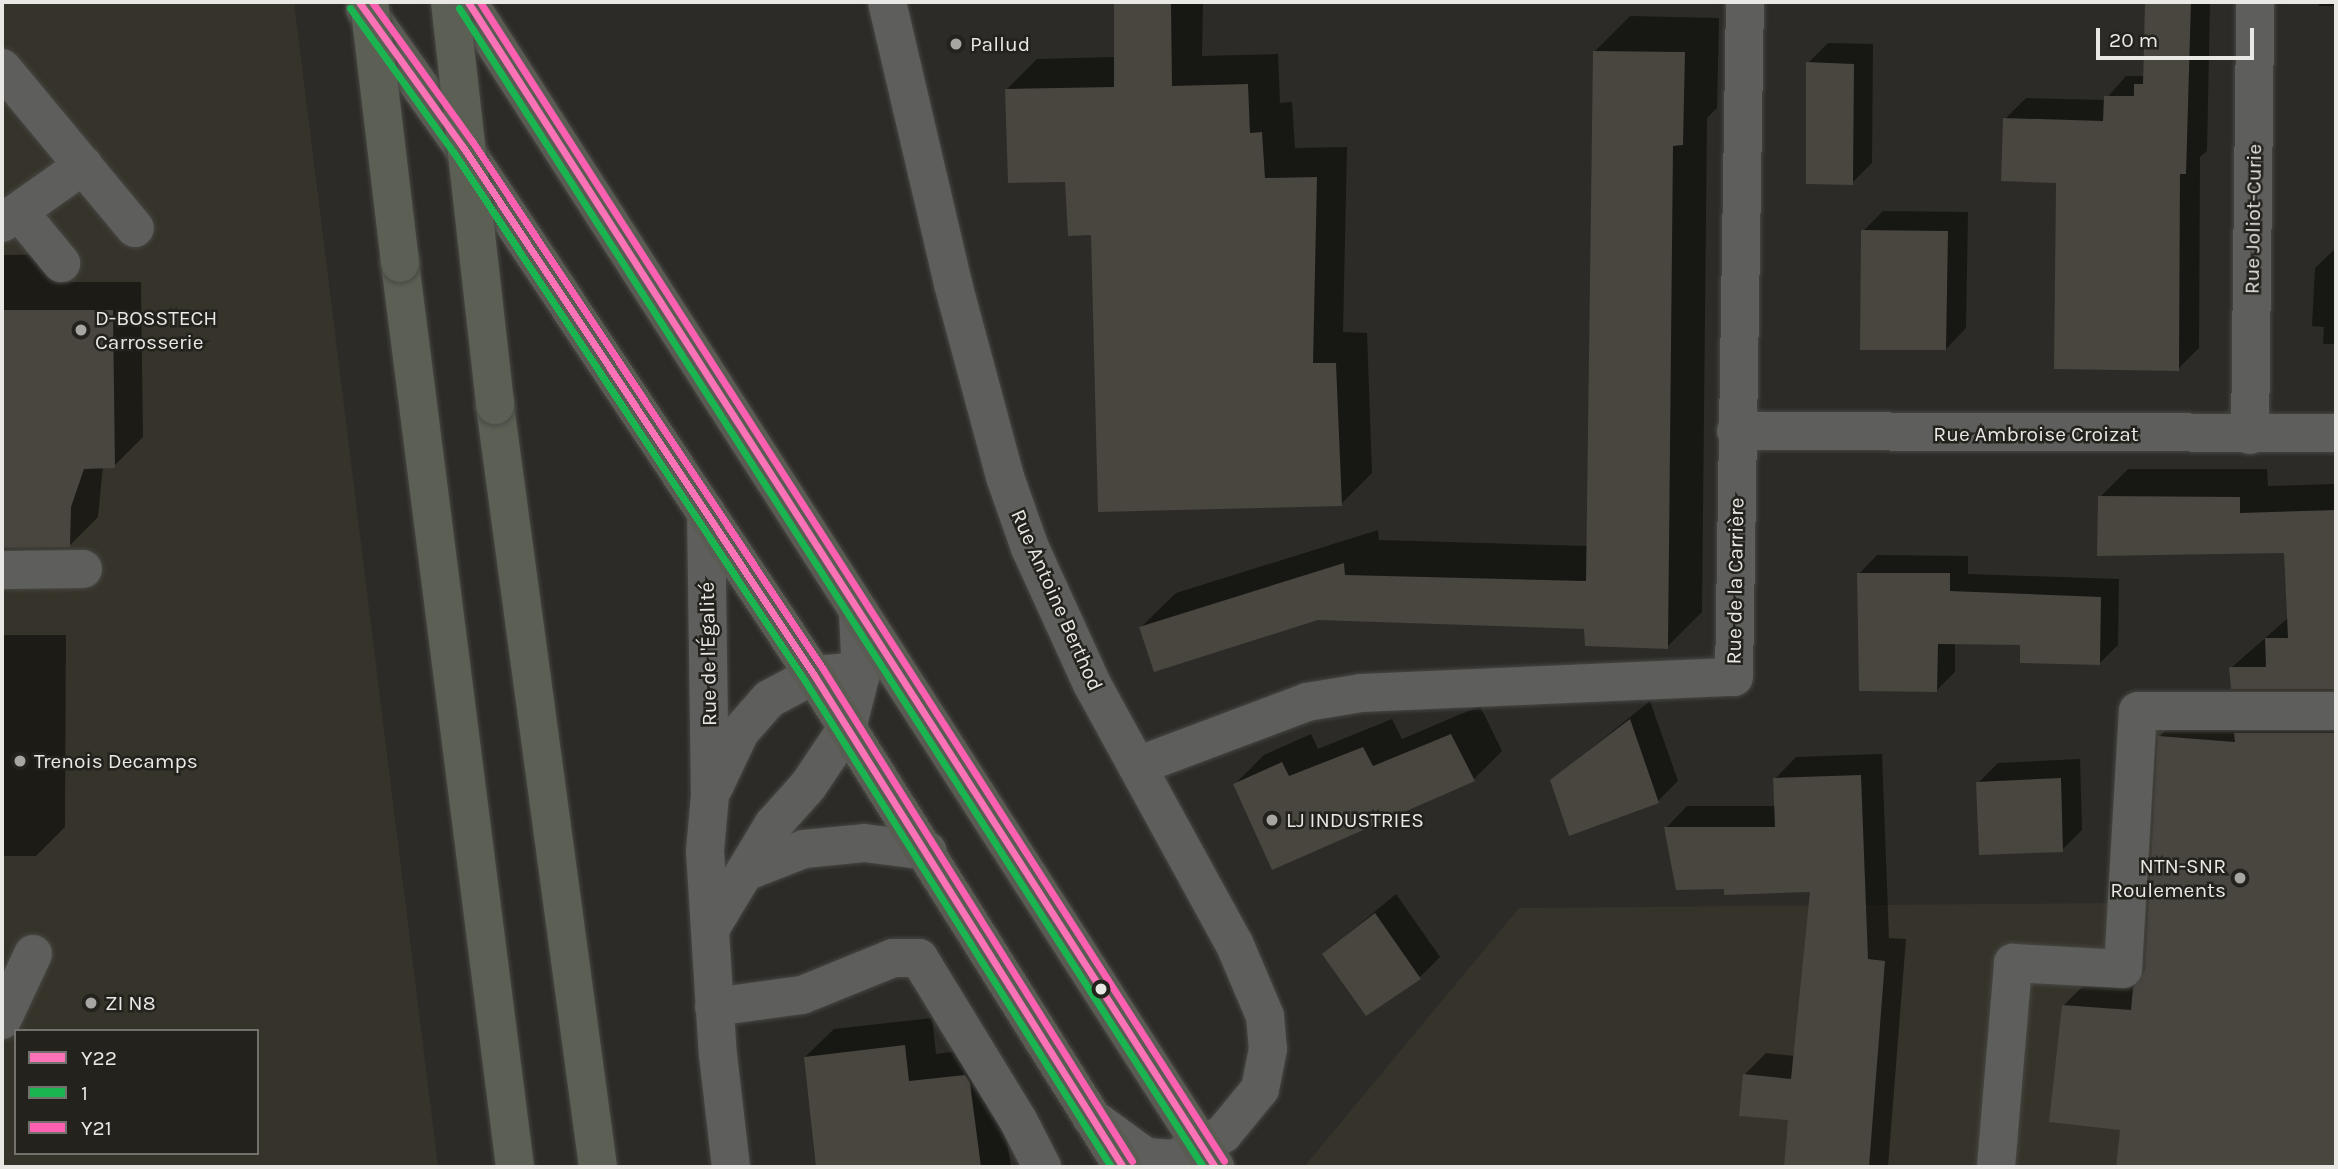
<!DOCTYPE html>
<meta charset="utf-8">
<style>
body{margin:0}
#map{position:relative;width:2338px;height:1169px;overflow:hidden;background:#2c2b27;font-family:Karla,sans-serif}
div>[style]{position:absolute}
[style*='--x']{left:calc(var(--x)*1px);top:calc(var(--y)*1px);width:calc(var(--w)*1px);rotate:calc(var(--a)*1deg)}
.built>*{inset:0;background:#36342a}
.shadow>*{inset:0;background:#0007}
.building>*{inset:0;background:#49453f}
.roads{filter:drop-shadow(0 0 2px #474643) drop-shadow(0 0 2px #474643)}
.minor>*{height:38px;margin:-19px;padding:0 19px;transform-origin:19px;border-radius:19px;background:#5e5e5c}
.major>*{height:38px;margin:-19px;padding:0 19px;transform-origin:19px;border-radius:19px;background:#5a5c54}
.highway>*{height:38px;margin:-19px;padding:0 19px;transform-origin:19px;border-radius:19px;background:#5b5f54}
.bridges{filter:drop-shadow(0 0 2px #474643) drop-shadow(0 0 2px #474643)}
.highway-bridge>*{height:38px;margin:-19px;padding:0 19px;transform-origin:19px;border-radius:19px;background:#5b5f54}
.bus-1>*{height:7px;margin:-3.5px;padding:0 3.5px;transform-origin:3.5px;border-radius:3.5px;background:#fc72b6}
.bus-2>*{height:7px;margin:-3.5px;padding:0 3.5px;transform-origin:3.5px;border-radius:3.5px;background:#1ab451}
.bus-3>*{height:7px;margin:-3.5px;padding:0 3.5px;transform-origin:3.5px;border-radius:3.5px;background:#fd60b1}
.dots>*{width:19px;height:19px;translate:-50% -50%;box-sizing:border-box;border:4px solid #23221d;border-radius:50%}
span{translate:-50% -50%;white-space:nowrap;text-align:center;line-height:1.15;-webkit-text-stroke:5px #23221d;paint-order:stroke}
.poi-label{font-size:21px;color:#e9e8e5}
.left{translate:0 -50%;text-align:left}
.right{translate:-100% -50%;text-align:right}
.street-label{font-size:21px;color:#e9e8e5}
.frame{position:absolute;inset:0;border:4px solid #e9e8e5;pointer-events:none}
.legend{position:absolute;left:14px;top:1029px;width:245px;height:126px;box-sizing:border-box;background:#23221d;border:2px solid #72716d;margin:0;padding:9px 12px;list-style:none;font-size:21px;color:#e9e8e5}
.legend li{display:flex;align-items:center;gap:14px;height:35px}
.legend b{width:35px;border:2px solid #72716d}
.scale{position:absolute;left:2096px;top:28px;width:158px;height:32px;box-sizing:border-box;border:4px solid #e9e8e5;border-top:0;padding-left:9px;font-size:21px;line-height:24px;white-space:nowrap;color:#e9e8e5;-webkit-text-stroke:5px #23221d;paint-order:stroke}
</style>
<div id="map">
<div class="built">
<i style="clip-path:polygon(evenodd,2px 2px,294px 2px,438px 1167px,2px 1167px,2px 2px,16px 1031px,257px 1031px,257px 1153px,16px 1153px,16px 1031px)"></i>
<i style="clip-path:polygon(2130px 701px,2336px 705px,2336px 1167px,1304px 1167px,1519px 908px,2112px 903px)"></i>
</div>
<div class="shadow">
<i style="clip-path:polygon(1116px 2px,1203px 2px,1202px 56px,1278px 54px,1280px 103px,1292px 102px,1295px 148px,1347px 147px,1343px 332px,1367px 333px,1372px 473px,1341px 504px,1093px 233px,1067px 180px,1006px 90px,1037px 59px,1115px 57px)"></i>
<i style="clip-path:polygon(2147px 2px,2210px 2px,2207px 151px,2200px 157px,2199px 348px,2178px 369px,2058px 181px,2005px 119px,2026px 98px,2105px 100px,2126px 76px,2145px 76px)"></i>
<i style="clip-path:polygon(2319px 2px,2336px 2px,2336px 6px,2319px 6px)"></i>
<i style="clip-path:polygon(1630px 16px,1719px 18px,1717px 108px,1707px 118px,1702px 612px,1667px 647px,1586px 627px,1318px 618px,1141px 627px,1176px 593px,1378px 530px,1379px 540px,1588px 546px,1595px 51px)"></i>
<i style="clip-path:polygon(1828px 43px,1873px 44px,1872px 163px,1852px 183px,1808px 63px)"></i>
<i style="clip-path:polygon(1883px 211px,1968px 212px,1966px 328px,1946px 349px,1863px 231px)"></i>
<i style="clip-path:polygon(2336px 248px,2336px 344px,2323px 344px,2324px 327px,2312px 326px,2315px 268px)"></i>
<i style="clip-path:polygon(63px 254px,64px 282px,141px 282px,143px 437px,114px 466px,103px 466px,98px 517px,69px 546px,2px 547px,2px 255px)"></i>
<i style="clip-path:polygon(2128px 469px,2267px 469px,2268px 486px,2336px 484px,2336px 687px,2232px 687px,2231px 668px,2289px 617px,2285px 552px,2100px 497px)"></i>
<i style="clip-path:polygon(1877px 555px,1968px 556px,1968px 574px,2119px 579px,2118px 645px,2100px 663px,2021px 643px,1955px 643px,1955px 672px,1937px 690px,1859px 574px)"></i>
<i style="clip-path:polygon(2px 635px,66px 635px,65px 827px,36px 856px,2px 856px)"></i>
<i style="clip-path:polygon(1650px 701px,1678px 781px,1658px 801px,1552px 780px)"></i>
<i style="clip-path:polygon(2336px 705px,2336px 1167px,2118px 1167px,2122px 1128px,2063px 1006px,2092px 977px,2140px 981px,2147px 971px,2160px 736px,2188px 708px)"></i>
<i style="clip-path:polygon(1480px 706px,1502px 751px,1474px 779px,1235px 784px,1264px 755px,1311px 734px,1318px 749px,1392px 719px,1402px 739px)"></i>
<i style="clip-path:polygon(1882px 754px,1889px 938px,1906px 939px,1888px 1167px,1786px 1167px,1790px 1119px,1744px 1075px,1766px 1053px,1796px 1056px,1812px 890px,1725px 887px,1666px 828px,1687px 806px,1776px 806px,1775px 779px,1796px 757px)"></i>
<i style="clip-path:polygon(2080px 759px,2082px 830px,2062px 850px,1978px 783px,1998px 763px)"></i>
<i style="clip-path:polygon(1396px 894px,1440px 957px,1419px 978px,1324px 954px)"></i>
<i style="clip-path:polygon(932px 1018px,936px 1054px,992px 1047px,1011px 1167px,818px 1167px,805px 1057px,834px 1029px)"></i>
</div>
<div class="building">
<i style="clip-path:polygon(1114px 2px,1171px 2px,1172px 86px,1248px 84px,1250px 133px,1262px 132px,1265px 178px,1317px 177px,1313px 363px,1336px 363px,1342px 506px,1098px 512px,1091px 235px,1068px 236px,1065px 182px,1008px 183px,1005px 89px,1114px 87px)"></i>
<i style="clip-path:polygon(2145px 2px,2191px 2px,2186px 174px,2180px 174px,2179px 371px,2054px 369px,2056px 183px,2001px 181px,2003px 118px,2103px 121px,2104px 96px,2134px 96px,2134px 84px,2143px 84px)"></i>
<i style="clip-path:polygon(1593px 51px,1685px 52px,1683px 145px,1673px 146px,1668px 649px,1585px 646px,1584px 629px,1318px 620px,1154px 672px,1139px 627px,1344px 563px,1345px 575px,1586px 581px)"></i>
<i style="clip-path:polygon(1806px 62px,1854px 64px,1853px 185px,1806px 184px)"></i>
<i style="clip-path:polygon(1861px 230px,1948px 231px,1946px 350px,1860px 350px)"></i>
<i style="clip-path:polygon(2px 310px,113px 310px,115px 468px,84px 469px,71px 507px,70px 547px,2px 548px)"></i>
<i style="clip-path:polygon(2098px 496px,2240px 497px,2240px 513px,2336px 510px,2336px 689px,2231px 689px,2229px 667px,2266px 667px,2265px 638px,2288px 638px,2284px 553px,2097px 556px)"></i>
<i style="clip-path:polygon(1857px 573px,1950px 573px,1950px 591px,2101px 597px,2100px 665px,2020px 663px,2020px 645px,1938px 644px,1937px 692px,1859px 691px)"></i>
<i style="clip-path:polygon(1630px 719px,1659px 803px,1569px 836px,1550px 780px)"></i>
<i style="clip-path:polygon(2234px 733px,2336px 733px,2336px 1167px,2116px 1167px,2120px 1130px,2049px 1122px,2062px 1005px,2131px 1010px,2133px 988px,2145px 970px,2158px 736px,2235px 742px)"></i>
<i style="clip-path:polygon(1451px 734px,1475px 781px,1272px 870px,1233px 784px,1282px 762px,1289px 776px,1363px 747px,1373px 766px)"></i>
<i style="clip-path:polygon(1861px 775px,1868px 959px,1885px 961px,1869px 1167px,1784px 1167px,1788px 1120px,1739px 1116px,1743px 1074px,1791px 1079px,1810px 892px,1724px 895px,1724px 889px,1676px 890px,1664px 827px,1775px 827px,1773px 778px)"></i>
<i style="clip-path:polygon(2061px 778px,2063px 852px,1979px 855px,1976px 782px)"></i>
<i style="clip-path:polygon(1375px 913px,1421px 979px,1366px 1016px,1322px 954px)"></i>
<i style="clip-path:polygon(905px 1045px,909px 1081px,965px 1075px,970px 1083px,981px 1167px,816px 1167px,804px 1057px)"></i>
</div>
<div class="roads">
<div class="minor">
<i style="--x:887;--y:2;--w:290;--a:76.8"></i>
<i style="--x:953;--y:284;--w:200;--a:74.9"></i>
<i style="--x:1005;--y:477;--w:75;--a:70.6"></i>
<i style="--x:1030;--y:548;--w:149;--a:65.5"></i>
<i style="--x:1092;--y:684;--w:295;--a:61.3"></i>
<i style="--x:1234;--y:943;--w:79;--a:67"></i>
<i style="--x:1265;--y:1016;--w:33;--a:85"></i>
<i style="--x:1268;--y:1049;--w:41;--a:101.3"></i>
<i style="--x:1260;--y:1089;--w:58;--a:129.4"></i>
<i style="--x:1223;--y:1134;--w:55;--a:153"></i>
<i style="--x:1174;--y:1159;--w:28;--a:-176"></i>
<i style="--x:1146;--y:1157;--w:68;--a:-144"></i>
<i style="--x:2;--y:68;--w:208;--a:50.3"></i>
<i style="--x:20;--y:213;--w:65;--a:50.6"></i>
<i style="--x:2;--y:223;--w:100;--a:-35.3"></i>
<i style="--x:1736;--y:431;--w:600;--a:0.19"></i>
<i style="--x:2250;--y:435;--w:433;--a:-89.3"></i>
<i style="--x:706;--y:512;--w:283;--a:89.2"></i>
<i style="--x:710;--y:795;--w:56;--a:95.1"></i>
<i style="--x:705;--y:851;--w:204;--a:86.4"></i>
<i style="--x:718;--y:1055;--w:113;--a:83.4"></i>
<i style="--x:2;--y:570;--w:81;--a:-0.7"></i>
<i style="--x:1137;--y:766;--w:182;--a:-20.6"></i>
<i style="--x:1307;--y:702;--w:55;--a:-9.5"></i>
<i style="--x:1361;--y:693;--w:373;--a:-2.5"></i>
<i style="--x:1734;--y:677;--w:675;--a:-89.07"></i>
<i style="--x:714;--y:787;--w:61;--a:-64.7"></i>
<i style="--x:740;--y:732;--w:44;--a:-48.7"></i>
<i style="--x:769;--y:699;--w:51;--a:-28.1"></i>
<i style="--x:814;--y:675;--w:33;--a:-5"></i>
<i style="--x:745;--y:872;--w:63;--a:-21.3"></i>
<i style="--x:804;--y:849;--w:60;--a:-5.7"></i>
<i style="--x:864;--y:843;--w:64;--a:7.2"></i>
<i style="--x:712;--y:926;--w:118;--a:-58.9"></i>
<i style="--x:773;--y:825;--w:52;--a:-48.1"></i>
<i style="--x:808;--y:786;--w:70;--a:-56.1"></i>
<i style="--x:847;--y:728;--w:56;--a:-75.5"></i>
<i style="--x:861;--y:674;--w:62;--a:-92.8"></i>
<i style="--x:714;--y:1007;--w:89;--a:-7.8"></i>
<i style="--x:802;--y:995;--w:98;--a:-22.1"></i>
<i style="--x:893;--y:958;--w:26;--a:0"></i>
<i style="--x:919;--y:958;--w:190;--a:58.6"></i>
<i style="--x:1018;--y:1120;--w:53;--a:62.9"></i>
<i style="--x:2;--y:1020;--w:73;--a:-64.8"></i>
<i style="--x:1996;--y:1167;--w:205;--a:-85.2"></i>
<i style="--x:2013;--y:963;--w:110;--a:3.1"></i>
<i style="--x:2123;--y:969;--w:258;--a:-86.7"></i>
<i style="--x:2138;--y:711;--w:198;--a:0"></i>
</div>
<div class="major">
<i style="--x:468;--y:2;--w:1384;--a:57.33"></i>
<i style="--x:365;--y:9;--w:169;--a:54.6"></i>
<i style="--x:463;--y:147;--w:634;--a:56.39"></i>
<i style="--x:814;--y:675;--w:581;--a:57.87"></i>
</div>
<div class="highway">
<i style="--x:400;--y:263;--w:911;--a:82.75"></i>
<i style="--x:495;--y:406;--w:768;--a:82.29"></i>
</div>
</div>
<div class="bridges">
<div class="highway-bridge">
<i style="--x:369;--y:2;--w:263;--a:83.2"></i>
<i style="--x:450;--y:2;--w:406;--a:83.6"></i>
</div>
</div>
<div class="bus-1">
<i style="--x:359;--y:2;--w:178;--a:54.4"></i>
<i style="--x:463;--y:147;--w:634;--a:56.39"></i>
<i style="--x:814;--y:675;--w:581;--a:57.87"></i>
<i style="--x:468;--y:2;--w:1384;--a:57.33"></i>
</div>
<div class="bus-2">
<i style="--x:350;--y:8;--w:178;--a:54.4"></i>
<i style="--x:454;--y:153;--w:634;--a:56.39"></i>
<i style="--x:805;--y:681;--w:574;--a:57.8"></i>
<i style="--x:459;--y:8;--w:1377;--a:57.3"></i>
</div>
<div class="bus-3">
<i style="--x:372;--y:2;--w:171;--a:54.3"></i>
<i style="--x:472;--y:141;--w:634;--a:56.39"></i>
<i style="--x:823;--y:669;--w:581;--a:57.87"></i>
<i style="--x:480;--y:2;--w:1377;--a:57.3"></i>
</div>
<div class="dots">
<i style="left:956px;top:44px;background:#a7a6a2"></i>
<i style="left:81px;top:330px;background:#a7a6a2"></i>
<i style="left:20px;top:761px;background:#a7a6a2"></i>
<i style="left:1272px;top:820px;background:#a7a6a2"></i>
<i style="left:2240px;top:878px;background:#a7a6a2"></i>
<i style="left:1101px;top:989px;background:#e9e8e5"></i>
<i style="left:91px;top:1003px;background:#a7a6a2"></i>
</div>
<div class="poi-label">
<span class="left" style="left:970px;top:44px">Pallud</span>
<span class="left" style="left:95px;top:330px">D-BOSSTECH<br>Carrosserie</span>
<span class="left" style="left:34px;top:761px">Trenois Decamps</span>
<span class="left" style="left:1286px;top:820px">LJ INDUSTRIES</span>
<span class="right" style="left:2226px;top:878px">NTN-SNR<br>Roulements</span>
<span class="left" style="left:105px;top:1003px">ZI N8</span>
</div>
<div class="street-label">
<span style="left:2253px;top:219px;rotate:-89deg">Rue Joliot-Curie</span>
<span style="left:2036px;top:434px">Rue Ambroise Croizat</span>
<span style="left:1735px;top:581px;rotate:-89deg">Rue de la Carrière</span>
<span style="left:1057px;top:600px;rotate:66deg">Rue Antoine Berthod</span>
<span style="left:708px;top:654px;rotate:-91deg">Rue de l'Égalité</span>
</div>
<div class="frame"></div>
<ul class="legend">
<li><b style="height:9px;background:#fc72b6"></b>Y22</li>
<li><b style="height:9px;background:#1ab451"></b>1</li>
<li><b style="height:9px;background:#fd60b1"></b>Y21</li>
</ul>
<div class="scale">20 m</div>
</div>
